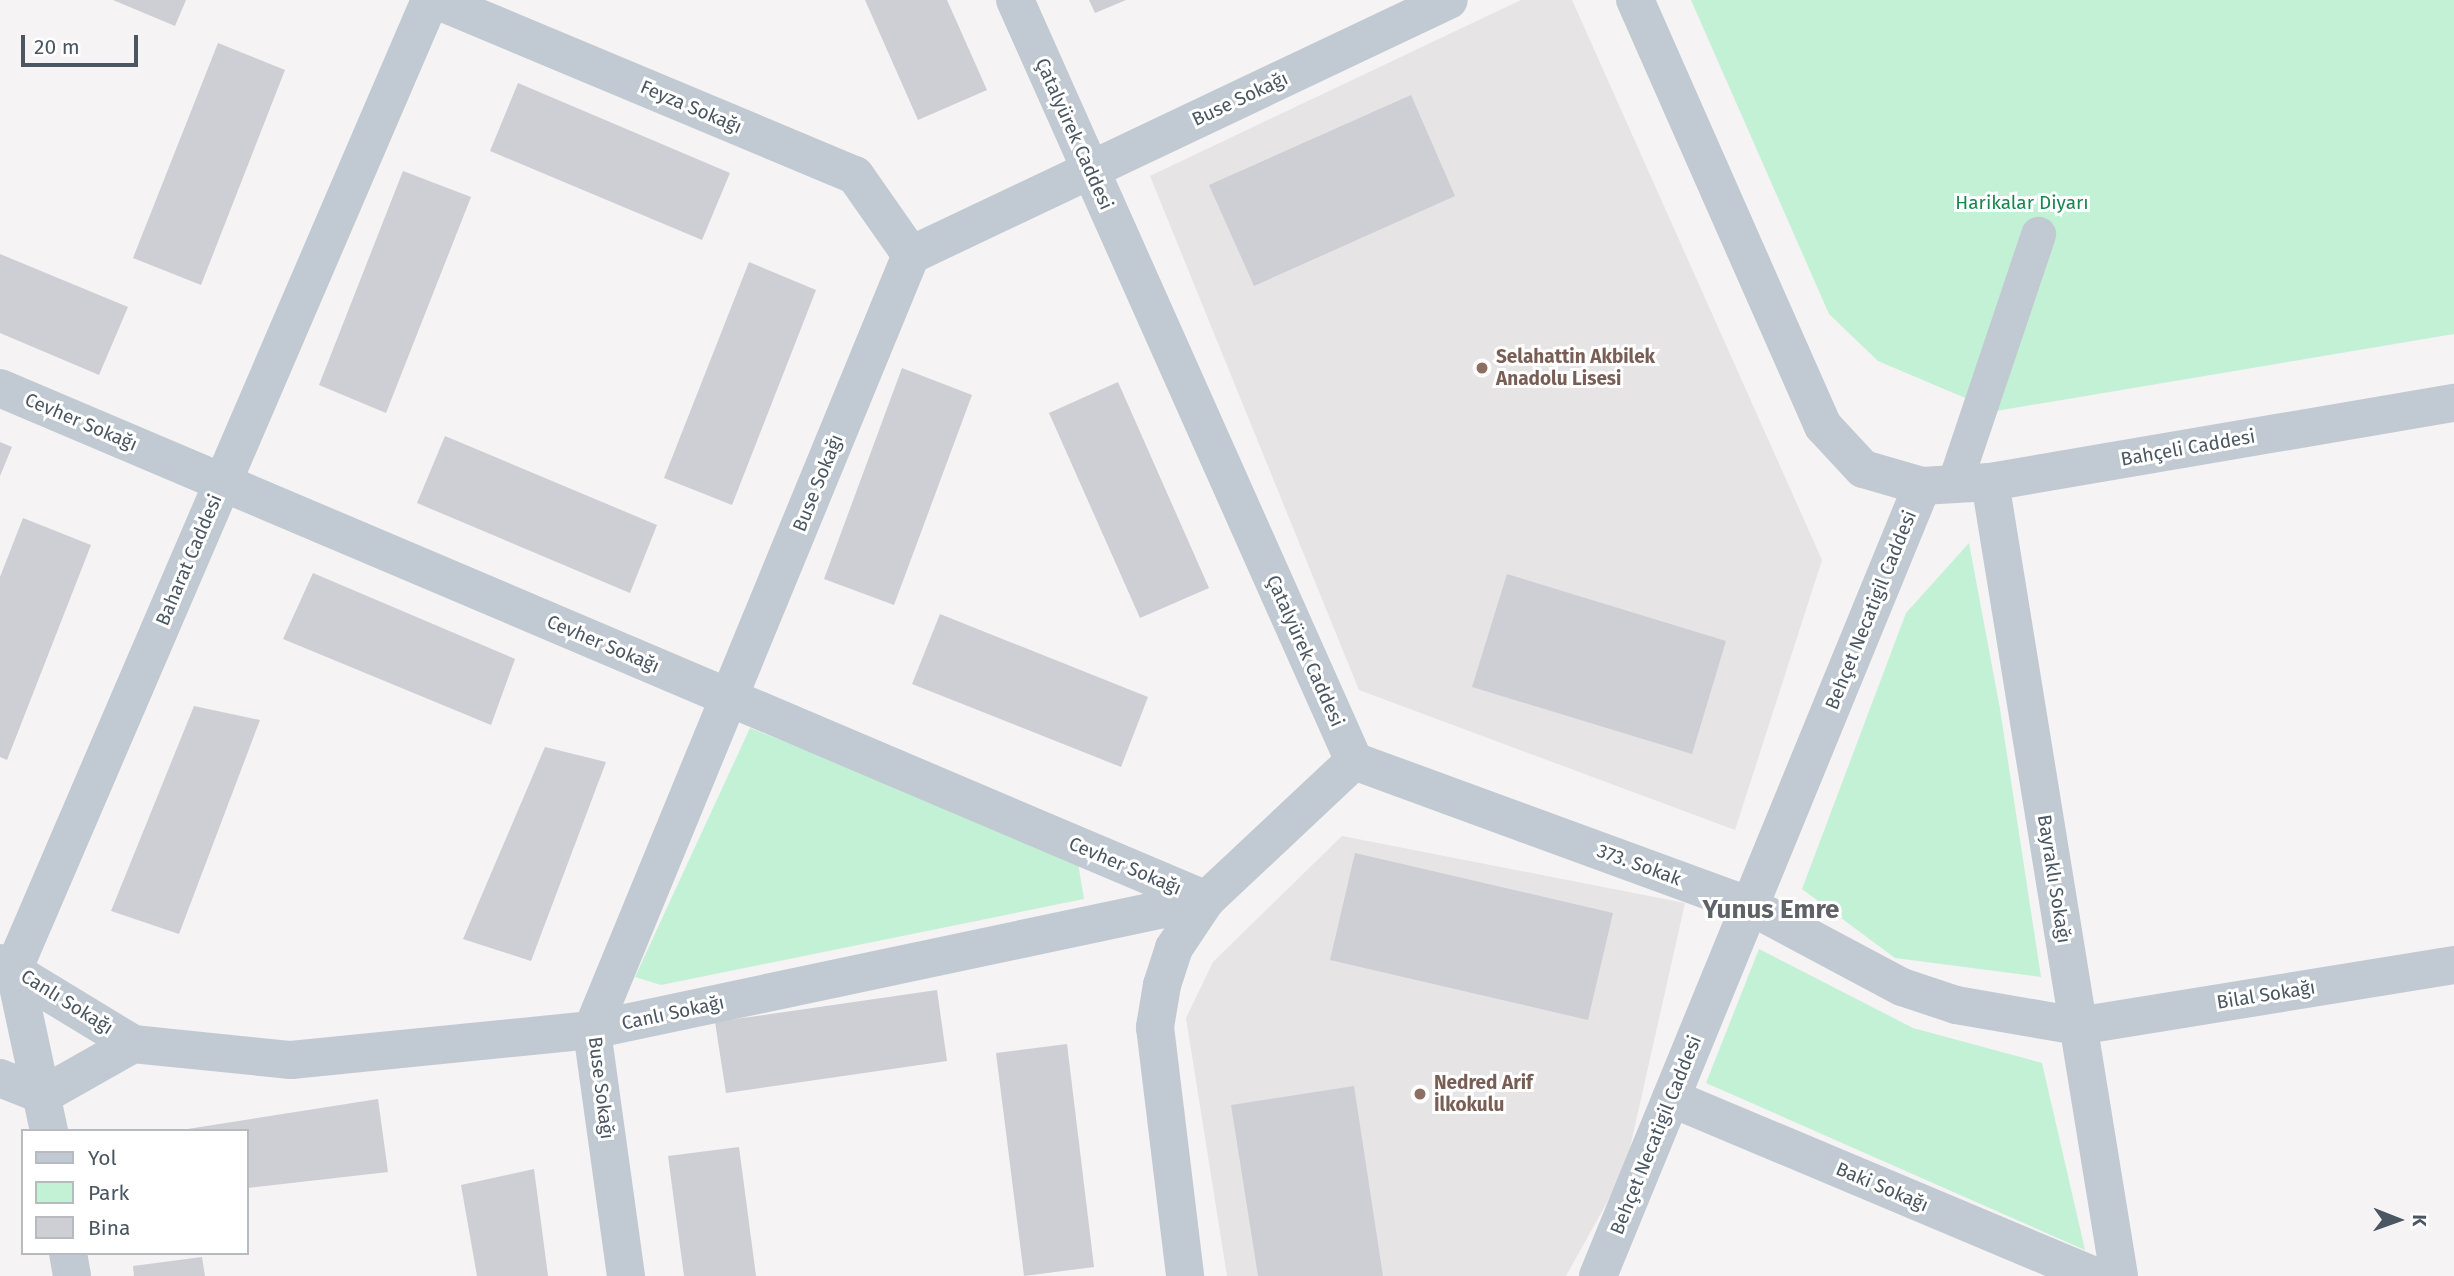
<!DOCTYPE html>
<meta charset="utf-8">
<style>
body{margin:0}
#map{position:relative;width:2454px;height:1276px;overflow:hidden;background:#f5f3f3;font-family:"Fira Sans",sans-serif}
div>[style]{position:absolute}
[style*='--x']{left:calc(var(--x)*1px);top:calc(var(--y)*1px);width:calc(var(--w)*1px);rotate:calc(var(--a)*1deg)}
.education>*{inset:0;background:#e6e4e5}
.green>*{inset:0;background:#c3f1d5}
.building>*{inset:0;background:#cdcfd5}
.pedestrian>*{height:35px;margin:-17.5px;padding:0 17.5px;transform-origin:17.5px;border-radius:17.5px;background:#c1cad2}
.minor>*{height:38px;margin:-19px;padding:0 19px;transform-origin:19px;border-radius:19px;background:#c1cad2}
.tertiary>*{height:38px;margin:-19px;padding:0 19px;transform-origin:19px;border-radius:19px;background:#c1cad2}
.dots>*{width:19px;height:19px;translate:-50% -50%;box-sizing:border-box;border:4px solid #fff;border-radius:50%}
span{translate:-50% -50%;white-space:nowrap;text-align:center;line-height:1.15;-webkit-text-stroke:6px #fff;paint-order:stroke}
.street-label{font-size:19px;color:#4a5661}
.park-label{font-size:19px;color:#17864f}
.education-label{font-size:19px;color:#785e54;font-weight:700}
.left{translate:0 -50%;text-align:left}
.district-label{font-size:26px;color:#5f6368;font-weight:700}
.legend{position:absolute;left:21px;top:1129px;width:228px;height:126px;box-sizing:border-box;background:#fff;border:2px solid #b7bbc0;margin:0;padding:9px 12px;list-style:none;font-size:21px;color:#4a5661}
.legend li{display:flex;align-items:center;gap:14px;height:35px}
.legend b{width:35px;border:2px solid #b7bbc0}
.north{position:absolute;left:2363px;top:1185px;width:70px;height:70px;-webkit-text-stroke:5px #fff;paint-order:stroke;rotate:91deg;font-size:19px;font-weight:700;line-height:28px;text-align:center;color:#4a5661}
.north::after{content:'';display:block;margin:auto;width:24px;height:32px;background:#4a5661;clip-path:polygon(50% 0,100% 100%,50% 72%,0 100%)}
.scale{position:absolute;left:21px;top:35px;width:117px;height:32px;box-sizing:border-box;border:4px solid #4a5661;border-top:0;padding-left:9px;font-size:21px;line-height:24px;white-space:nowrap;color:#4a5661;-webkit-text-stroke:5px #fff;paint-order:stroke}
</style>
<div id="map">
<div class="education">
<i style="clip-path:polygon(1521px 0,1572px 0,1822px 560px,1735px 830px,1359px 690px,1150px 176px)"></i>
<i style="clip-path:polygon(1342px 836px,1685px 903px,1625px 1170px,1566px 1276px,1227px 1276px,1186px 1018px,1213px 962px)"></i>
</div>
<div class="green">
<i style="clip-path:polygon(1691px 0,2454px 0,2454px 334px,1996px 411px,1878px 361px,1829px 314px)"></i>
<i style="clip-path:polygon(1969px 543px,2000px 709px,2041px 977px,1895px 958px,1802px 889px,1906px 613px)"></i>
<i style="clip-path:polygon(750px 728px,1077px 857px,1084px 899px,661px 985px,635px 977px)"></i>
<i style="clip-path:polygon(1759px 949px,1913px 1028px,2042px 1063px,2085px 1250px,1706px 1083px)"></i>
</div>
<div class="building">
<i style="clip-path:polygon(113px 0,186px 0,175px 26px)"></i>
<i style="clip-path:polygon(865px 0,947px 0,987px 90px,918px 120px)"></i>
<i style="clip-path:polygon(1089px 0,1126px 0,1095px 13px)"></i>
<i style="clip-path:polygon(218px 43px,285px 70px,201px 285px,133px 258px)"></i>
<i style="clip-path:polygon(518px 83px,730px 173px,702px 240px,490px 151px)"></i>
<i style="clip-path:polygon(1411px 95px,1455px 196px,1254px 286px,1209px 185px)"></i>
<i style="clip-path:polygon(403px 171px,471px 197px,386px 413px,319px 385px)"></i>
<i style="clip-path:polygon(0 254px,128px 307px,99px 375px,0 333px)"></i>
<i style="clip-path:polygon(749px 262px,816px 290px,732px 505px,664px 478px)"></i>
<i style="clip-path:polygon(902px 368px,972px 395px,894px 605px,824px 579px)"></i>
<i style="clip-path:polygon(1118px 382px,1209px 588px,1140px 618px,1049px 413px)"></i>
<i style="clip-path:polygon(445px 436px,657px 525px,630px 593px,417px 503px)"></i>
<i style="clip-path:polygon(0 442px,12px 447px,0 476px)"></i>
<i style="clip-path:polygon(23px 518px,91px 545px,7px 760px,0 757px,0 577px)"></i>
<i style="clip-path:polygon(313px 573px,515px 659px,491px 725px,283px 639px)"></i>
<i style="clip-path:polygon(1507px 574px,1726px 641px,1692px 754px,1472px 687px)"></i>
<i style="clip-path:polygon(940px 614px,1148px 697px,1121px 767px,912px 684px)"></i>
<i style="clip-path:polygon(194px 706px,260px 720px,179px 934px,111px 911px)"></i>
<i style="clip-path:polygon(545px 747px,606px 762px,531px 961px,463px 939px)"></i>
<i style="clip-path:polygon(1355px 853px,1613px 913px,1588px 1020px,1330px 960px)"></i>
<i style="clip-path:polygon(937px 990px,947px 1061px,726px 1093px,715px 1022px)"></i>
<i style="clip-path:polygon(1067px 1044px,1094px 1267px,1024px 1276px,996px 1053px)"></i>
<i style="clip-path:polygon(1354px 1086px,1383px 1276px,1258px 1276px,1231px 1105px)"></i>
<i style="clip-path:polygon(378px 1099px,388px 1172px,247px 1188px,247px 1131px,175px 1131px)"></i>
<i style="clip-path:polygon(739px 1147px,756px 1276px,684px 1276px,668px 1156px)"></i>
<i style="clip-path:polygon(534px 1169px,548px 1276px,477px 1276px,461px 1185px)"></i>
<i style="clip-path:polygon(202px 1257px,205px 1276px,134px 1276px,133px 1266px)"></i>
</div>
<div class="pedestrian">
<i style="--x:1954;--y:484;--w:264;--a:-71.4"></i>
</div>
<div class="minor">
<i style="--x:436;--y:0;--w:454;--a:22.7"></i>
<i style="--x:855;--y:175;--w:98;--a:55"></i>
<i style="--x:0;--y:388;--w:1310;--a:23"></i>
<i style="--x:1990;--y:482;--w:804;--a:80.77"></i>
<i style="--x:1354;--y:761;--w:422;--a:20.1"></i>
<i style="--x:1750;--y:906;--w:172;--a:28.1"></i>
<i style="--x:1902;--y:987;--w:57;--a:18.4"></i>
<i style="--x:1956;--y:1005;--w:124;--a:9.8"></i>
<i style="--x:2078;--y:1026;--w:381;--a:-9.2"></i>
<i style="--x:0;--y:963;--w:156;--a:31.3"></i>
<i style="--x:133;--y:1044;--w:103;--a:150.5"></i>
<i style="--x:43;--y:1095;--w:46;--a:-158.4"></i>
<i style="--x:133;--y:1044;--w:159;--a:5.8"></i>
<i style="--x:291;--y:1060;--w:302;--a:-5.7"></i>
<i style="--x:592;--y:1030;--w:628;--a:-11.95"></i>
<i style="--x:1671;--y:1098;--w:459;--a:22.8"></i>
<i style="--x:626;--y:1276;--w:248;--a:-97.9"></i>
<i style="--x:592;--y:1030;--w:838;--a:-67.63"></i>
<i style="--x:911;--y:255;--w:595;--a:-25.36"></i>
</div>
<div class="tertiary">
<i style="--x:1015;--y:0;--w:833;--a:65.99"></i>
<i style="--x:1354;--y:761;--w:203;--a:136.8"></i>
<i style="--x:1206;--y:900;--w:58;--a:123.7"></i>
<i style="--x:1174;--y:948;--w:39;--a:108"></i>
<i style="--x:1162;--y:985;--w:43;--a:99.5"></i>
<i style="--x:1155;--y:1027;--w:251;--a:83.1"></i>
<i style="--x:1922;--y:486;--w:68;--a:-3.4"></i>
<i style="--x:1990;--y:482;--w:471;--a:-9.7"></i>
<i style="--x:49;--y:1131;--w:167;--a:-102.1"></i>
<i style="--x:14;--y:968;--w:1054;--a:-66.74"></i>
<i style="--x:68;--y:1253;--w:23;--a:80"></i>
<i style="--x:1598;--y:1276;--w:854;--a:-67.7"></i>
<i style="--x:1922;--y:486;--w:61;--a:-163.9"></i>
<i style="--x:1863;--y:469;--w:59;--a:-132.9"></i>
<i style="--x:1823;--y:426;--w:466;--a:-113.8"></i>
</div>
<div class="dots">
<i style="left:1482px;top:368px;background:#8d6e63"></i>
<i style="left:1420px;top:1094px;background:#8d6e63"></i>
</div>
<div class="street-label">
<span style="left:1240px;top:99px;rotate:-25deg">Buse Sokağı</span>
<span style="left:691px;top:107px;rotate:23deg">Feyza Sokağı</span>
<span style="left:1074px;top:134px;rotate:66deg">Çatalyürek Caddesi</span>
<span style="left:81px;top:422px;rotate:23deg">Cevher Sokağı</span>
<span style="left:2188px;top:448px;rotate:-10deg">Bahçeli Caddesi</span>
<span style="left:818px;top:483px;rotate:-68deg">Buse Sokağı</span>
<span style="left:189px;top:560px;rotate:-67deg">Baharat Caddesi</span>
<span style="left:1871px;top:610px;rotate:-68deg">Behçet Necatigil Caddesi</span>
<span style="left:603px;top:644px;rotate:23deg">Cevher Sokağı</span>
<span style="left:1305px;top:651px;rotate:66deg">Çatalyürek Caddesi</span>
<span style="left:1639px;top:865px;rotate:20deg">373. Sokak</span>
<span style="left:1125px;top:866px;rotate:23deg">Cevher Sokağı</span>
<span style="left:2054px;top:879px;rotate:81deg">Bayraklı Sokağı</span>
<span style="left:2266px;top:995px;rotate:-9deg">Bilal Sokağı</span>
<span style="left:67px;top:1002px;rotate:32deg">Canlı Sokağı</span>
<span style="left:673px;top:1013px;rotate:-12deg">Canlı Sokağı</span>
<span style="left:601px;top:1088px;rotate:83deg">Buse Sokağı</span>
<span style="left:1656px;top:1135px;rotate:-68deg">Behçet Necatigil Caddesi</span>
<span style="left:1882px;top:1187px;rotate:23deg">Baki Sokağı</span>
</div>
<div class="park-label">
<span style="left:2022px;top:203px">Harikalar Diyarı</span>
</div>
<div class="education-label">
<span class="left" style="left:1496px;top:368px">Selahattin Akbilek<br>Anadolu Lisesi</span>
<span class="left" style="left:1434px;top:1094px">Nedred Arif<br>İlkokulu</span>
</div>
<div class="district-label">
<span style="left:1771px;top:910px">Yunus Emre</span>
</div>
<ul class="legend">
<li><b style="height:9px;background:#c1cad2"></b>Yol</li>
<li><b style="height:19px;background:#c3f1d5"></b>Park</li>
<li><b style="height:19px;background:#cdcfd5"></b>Bina</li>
</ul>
<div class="north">K</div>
<div class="scale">20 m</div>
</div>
